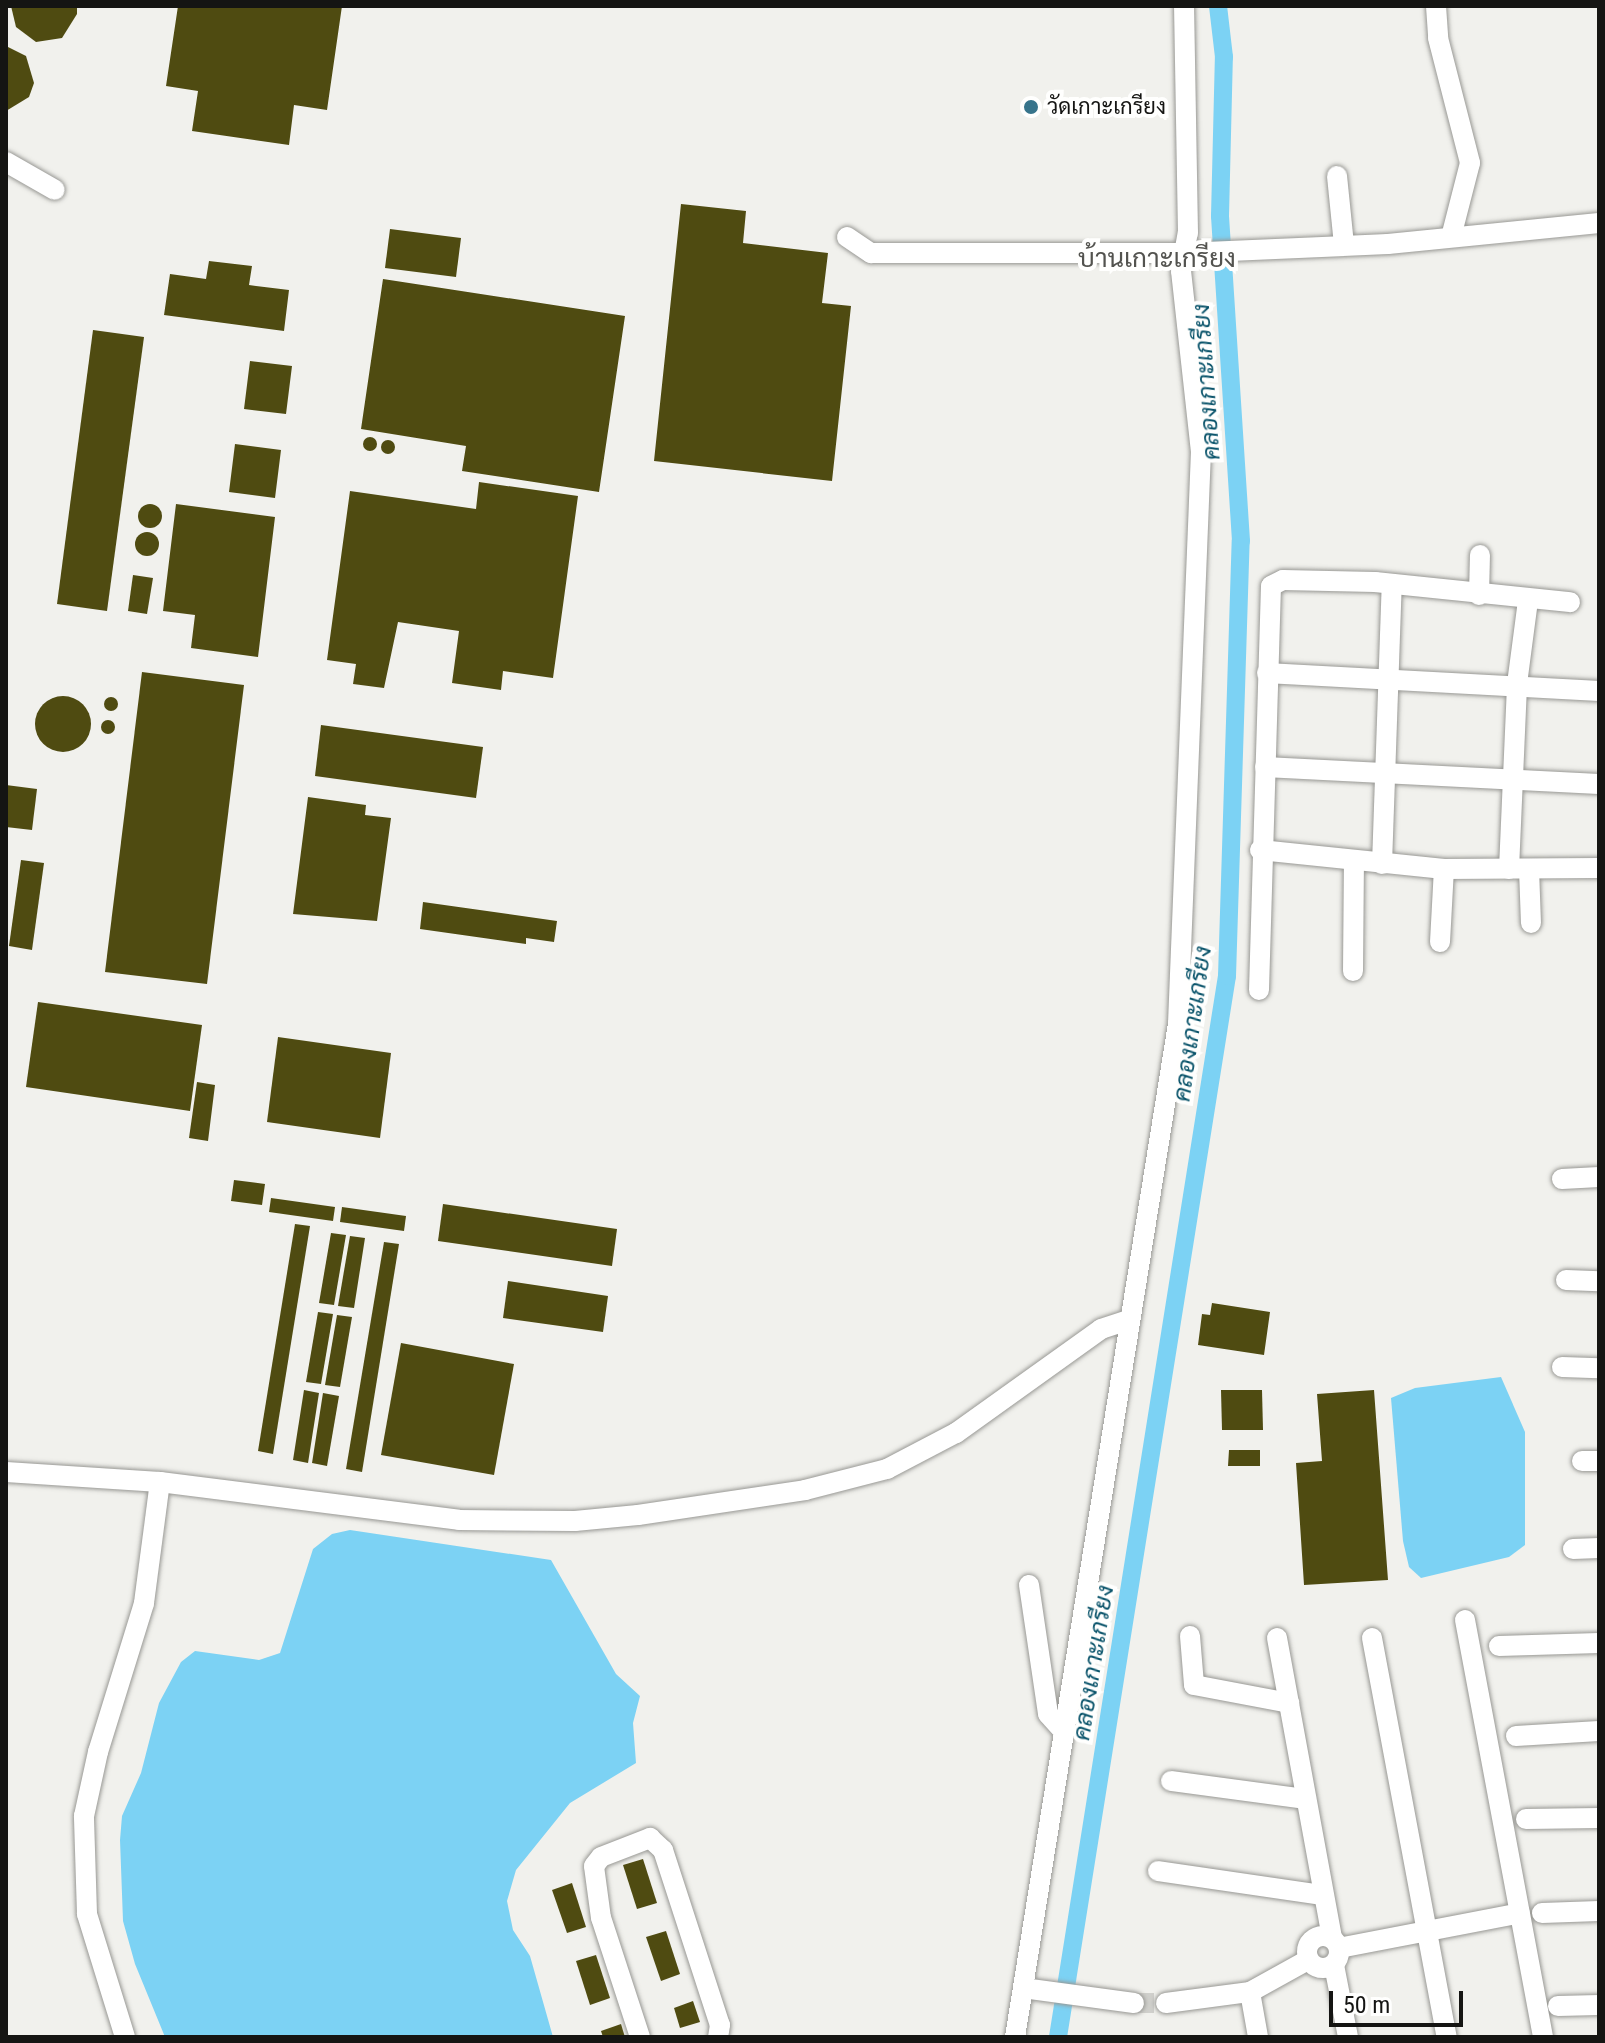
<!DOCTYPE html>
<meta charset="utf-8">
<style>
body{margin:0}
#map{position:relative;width:1605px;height:2043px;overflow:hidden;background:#f1f1ed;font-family:"Roboto Condensed",Sarabun,sans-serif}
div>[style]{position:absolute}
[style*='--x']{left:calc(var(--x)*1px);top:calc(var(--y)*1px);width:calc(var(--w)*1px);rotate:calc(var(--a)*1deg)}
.water>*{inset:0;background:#7cd2f4}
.canal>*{height:18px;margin:-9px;padding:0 9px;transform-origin:9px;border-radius:9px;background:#7cd2f4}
.building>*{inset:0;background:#4f4b11}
.round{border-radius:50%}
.street-tunnel>*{height:20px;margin-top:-10px;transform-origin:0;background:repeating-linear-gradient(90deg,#d0d0cc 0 20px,transparent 0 30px)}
.roads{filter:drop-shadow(0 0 2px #989894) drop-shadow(0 0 2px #989894)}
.street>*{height:20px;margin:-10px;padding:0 10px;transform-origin:10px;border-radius:10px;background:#fff}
.street>.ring{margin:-10px;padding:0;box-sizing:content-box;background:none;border:20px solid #fff;border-radius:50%}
.dots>*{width:22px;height:22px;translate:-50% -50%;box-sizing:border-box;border:4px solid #fffffe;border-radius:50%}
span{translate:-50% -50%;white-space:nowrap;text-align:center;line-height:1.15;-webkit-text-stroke:8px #fffffe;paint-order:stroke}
.poi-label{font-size:22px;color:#151513}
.left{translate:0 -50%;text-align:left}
.water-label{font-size:24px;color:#09536a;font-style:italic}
.quarter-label{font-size:26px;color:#53534f}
.frame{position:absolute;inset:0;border:8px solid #151513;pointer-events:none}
.scale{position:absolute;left:1329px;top:1991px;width:134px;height:36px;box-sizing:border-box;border:4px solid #151513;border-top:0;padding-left:10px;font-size:24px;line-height:28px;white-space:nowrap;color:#151513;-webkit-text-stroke:6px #fffffe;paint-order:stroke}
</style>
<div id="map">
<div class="water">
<i style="clip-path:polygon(1501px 1377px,1525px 1432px,1525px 1545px,1509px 1557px,1421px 1578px,1409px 1567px,1403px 1541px,1391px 1398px,1415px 1388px)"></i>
<i style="clip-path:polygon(350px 1530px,551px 1560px,616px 1674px,640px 1696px,633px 1723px,636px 1763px,570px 1803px,516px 1870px,507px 1901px,513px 1930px,530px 1956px,553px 2037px,165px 2037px,135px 1964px,123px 1921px,120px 1840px,122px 1816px,141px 1773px,159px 1703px,181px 1662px,195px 1651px,259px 1660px,280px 1653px,313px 1549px,332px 1534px)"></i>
</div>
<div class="canal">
<i style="--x:1058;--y:2037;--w:1074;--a:-80.95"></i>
<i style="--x:1227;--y:976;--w:435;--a:-88.2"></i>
<i style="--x:1241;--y:541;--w:326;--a:-93.7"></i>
<i style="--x:1220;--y:216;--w:159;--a:-88.6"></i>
<i style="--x:1224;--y:57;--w:51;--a:-96.7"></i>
</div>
<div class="building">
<i style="clip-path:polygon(11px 6px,77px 6px,77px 14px,62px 38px,36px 42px,16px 27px)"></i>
<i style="clip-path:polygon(178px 6px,342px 6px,327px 110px,294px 105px,289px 145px,192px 131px,198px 91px,166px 86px)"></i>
<i style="clip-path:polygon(6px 46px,26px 56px,34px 83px,29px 97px,6px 111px)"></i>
<i style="clip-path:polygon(681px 204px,746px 211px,743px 243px,828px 253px,822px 303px,851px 306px,832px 481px,654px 461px)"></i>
<i style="clip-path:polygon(390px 229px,461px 238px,456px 277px,385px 268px)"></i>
<i style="clip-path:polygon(209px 261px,252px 266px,249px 285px,289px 290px,284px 331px,164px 315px,170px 274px,206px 279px)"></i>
<i style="clip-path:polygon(383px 279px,625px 316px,599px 492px,462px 471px,466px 446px,361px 429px)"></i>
<i style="clip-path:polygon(93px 330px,144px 337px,107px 611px,57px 604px)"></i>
<i style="clip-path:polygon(250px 361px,292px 366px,286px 414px,244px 409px)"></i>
<i class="round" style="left:363px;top:437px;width:14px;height:14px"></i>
<i class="round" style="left:381px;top:440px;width:14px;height:14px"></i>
<i style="clip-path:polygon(235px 444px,281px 450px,275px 498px,229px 492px)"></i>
<i style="clip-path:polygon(479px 482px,578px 496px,553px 678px,503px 671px,501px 690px,452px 683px,459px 631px,398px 622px,384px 688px,353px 684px,356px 664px,327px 660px,350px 491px,476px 509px)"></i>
<i class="round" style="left:138px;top:504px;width:24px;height:24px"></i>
<i style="clip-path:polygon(176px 504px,275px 517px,258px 657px,191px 648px,195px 615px,163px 611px)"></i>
<i class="round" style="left:135px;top:532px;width:24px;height:24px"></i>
<i style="clip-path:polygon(133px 575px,153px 578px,147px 614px,128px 611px)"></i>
<i style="clip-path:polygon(142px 672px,244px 685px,207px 984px,105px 972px)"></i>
<i class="round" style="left:35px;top:696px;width:56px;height:56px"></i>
<i class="round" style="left:104px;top:697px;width:14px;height:14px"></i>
<i class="round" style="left:101px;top:720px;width:14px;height:14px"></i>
<i style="clip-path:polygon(321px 725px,483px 747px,476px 798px,315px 776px)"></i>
<i style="clip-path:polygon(6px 785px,37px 789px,32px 830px,6px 827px)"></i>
<i style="clip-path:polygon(308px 797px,366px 805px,365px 815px,391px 818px,377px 921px,293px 914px)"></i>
<i style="clip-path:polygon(21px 860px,44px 863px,32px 950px,9px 946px)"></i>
<i style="clip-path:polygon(423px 902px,557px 921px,554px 942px,526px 938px,526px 944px,420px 929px)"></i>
<i style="clip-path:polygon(38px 1002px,202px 1025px,190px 1111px,26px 1087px)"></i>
<i style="clip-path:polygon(278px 1037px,391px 1053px,380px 1138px,267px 1122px)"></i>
<i style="clip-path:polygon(197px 1082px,215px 1085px,208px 1141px,189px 1138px)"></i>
<i style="clip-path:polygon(234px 1180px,265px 1184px,262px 1205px,231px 1201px)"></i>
<i style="clip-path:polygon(271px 1198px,335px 1207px,333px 1221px,269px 1212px)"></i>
<i style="clip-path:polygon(443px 1204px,617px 1229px,612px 1266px,438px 1241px)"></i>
<i style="clip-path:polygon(342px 1207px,406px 1216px,404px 1231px,340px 1222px)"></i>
<i style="clip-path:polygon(295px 1224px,310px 1226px,273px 1454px,258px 1451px)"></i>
<i style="clip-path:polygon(331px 1233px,346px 1235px,334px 1305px,319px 1303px)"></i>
<i style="clip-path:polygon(350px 1236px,365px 1238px,354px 1308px,338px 1306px)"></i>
<i style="clip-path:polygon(384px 1242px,399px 1244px,362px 1472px,346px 1469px)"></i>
<i style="clip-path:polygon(508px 1281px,608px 1296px,603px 1332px,503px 1318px)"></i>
<i style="clip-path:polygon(1212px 1303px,1270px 1312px,1264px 1355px,1198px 1345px,1202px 1314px,1210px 1315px)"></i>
<i style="clip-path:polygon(318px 1312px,333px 1314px,321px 1384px,306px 1382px)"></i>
<i style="clip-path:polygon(337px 1315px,352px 1317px,340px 1387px,325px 1385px)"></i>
<i style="clip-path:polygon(401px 1343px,514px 1364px,494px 1475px,381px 1455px)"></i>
<i style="clip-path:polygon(304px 1390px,319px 1393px,308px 1463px,293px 1460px)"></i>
<i style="clip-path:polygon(1221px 1390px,1262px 1390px,1263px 1430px,1222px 1430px)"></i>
<i style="clip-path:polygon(1374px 1390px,1388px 1580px,1304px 1585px,1296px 1463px,1322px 1461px,1317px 1394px)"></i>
<i style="clip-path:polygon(323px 1393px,339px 1396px,327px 1466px,312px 1463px)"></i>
<i style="clip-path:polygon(1229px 1450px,1260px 1450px,1260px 1466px,1228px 1466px)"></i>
<i style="clip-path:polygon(643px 1859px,657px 1903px,637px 1909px,623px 1865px)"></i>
<i style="clip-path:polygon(572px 1883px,586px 1927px,567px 1933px,552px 1890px)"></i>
<i style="clip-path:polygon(666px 1931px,680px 1974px,661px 1981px,646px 1937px)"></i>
<i style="clip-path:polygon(596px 1955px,610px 1998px,590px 2005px,576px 1961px)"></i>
<i style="clip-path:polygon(693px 2001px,700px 2022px,680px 2028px,674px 2008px)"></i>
<i style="clip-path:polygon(621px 2024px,625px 2037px,603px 2037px,601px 2031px)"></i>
</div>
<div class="street-tunnel">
<i style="--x:1134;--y:2003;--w:32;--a:0"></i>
</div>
<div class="roads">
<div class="street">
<i style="--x:1436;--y:6;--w:32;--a:86"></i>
<i style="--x:1438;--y:38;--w:129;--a:75.6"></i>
<i style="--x:1470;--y:163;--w:76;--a:104.4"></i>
<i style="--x:6;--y:162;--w:56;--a:29.7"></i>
<i style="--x:1337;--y:176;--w:69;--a:84.2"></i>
<i style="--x:847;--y:237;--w:29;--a:34"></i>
<i style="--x:871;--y:253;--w:312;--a:0"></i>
<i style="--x:1183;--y:253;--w:205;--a:-2.5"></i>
<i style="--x:1388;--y:244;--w:212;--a:-5.7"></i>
<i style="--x:1479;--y:595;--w:40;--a:-88.6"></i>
<i style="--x:1267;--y:673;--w:332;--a:3.1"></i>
<i style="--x:1265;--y:767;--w:334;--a:2.9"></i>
<i style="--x:1260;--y:850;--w:185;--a:5.9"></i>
<i style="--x:1444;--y:869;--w:155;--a:-0.4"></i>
<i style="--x:1382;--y:864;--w:280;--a:-88"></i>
<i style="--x:1509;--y:869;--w:185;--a:-87.5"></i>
<i style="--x:1517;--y:684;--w:84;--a:-82.5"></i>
<i style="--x:1529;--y:869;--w:54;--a:87.9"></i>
<i style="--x:1440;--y:942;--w:73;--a:-86.9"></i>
<i style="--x:1353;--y:971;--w:111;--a:-89.5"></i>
<i style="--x:1259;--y:990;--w:404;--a:-88.3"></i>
<i style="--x:1271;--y:586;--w:13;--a:-27"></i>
<i style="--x:1283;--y:580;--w:92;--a:1.2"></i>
<i style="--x:1375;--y:582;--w:196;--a:5.9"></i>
<i style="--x:1562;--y:1179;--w:37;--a:-3"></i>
<i style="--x:1566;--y:1280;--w:33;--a:2"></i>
<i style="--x:1562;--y:1367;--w:37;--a:2"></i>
<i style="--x:1582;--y:1461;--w:17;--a:0"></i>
<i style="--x:6;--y:1472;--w:154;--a:3.7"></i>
<i style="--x:160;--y:1482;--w:301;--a:7.2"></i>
<i style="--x:459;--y:1520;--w:116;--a:0.5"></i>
<i style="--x:575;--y:1521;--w:63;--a:-5.4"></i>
<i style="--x:638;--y:1515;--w:169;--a:-8.5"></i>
<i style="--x:805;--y:1490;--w:85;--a:-14.4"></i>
<i style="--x:887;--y:1469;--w:78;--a:-27.6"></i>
<i style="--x:956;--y:1433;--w:178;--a:-35.6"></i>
<i style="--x:1101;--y:1329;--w:28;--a:-18"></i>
<i style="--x:1573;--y:1549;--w:26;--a:-2"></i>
<i style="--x:1029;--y:1585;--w:130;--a:81.6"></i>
<i style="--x:1048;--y:1714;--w:24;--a:48"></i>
<i style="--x:1465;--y:1620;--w:424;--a:79.4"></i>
<i style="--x:1190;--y:1636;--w:49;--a:85.3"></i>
<i style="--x:1194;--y:1685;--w:97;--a:10.7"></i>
<i style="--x:1277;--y:1638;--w:305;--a:79.6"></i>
<i style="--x:1372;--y:1638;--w:406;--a:79.4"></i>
<i style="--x:1499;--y:1646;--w:100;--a:-1.7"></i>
<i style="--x:1516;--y:1736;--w:83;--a:-3.4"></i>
<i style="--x:1171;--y:1781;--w:136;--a:7.6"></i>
<i style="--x:1526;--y:1819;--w:73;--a:-0.8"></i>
<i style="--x:1158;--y:1871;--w:167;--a:8.3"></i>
<i style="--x:1542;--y:1913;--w:57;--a:-2"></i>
<i class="ring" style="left:1307px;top:1936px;width:12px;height:12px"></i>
<i style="--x:1339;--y:1948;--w:184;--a:-10.9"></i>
<i style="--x:1334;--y:1965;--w:73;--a:79"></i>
<i style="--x:1023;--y:1988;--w:112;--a:7.7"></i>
<i style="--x:1250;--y:1992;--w:46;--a:79.9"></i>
<i style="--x:1166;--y:2003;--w:85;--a:-7.5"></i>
<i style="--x:1250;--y:1992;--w:66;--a:-28.9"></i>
<i style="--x:1558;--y:2006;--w:41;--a:-1.4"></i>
<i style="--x:125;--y:2037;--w:129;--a:-107.2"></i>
<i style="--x:87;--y:1914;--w:98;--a:-91.8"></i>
<i style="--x:84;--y:1816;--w:66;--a:-77.7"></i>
<i style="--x:98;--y:1752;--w:156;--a:-72.8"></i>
<i style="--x:144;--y:1603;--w:122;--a:-82.5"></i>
<i style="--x:640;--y:2037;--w:125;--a:-108.1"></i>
<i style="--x:601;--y:1918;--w:52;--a:-97.7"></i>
<i style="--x:594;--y:1866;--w:11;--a:-52"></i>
<i style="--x:601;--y:1857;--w:53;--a:-21.2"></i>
<i style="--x:650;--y:1838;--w:18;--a:43"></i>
<i style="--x:663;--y:1850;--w:184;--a:72"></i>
<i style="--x:720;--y:2025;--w:12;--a:99"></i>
<i style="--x:1015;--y:2037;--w:1026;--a:-80.86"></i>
<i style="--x:1178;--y:1024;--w:572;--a:-87.7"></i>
<i style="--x:1201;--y:452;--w:182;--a:-96.3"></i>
<i style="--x:1181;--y:271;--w:39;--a:-80"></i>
<i style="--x:1188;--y:233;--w:227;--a:-91"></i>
</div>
</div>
<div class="dots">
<i style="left:1031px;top:107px;background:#37748b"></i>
</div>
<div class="poi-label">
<span class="left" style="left:1047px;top:107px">วัดเกาะเกรียง</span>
</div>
<div class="water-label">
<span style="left:1207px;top:382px;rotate:-94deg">คลองเกาะเกรียง</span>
<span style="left:1193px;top:1024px;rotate:-82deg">คลองเกาะเกรียง</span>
<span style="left:1094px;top:1663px;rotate:-81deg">คลองเกาะเกรียง</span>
</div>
<div class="quarter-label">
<span style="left:1157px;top:259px">บ้านเกาะเกรียง</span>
</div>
<div class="frame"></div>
<div class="scale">50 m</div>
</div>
